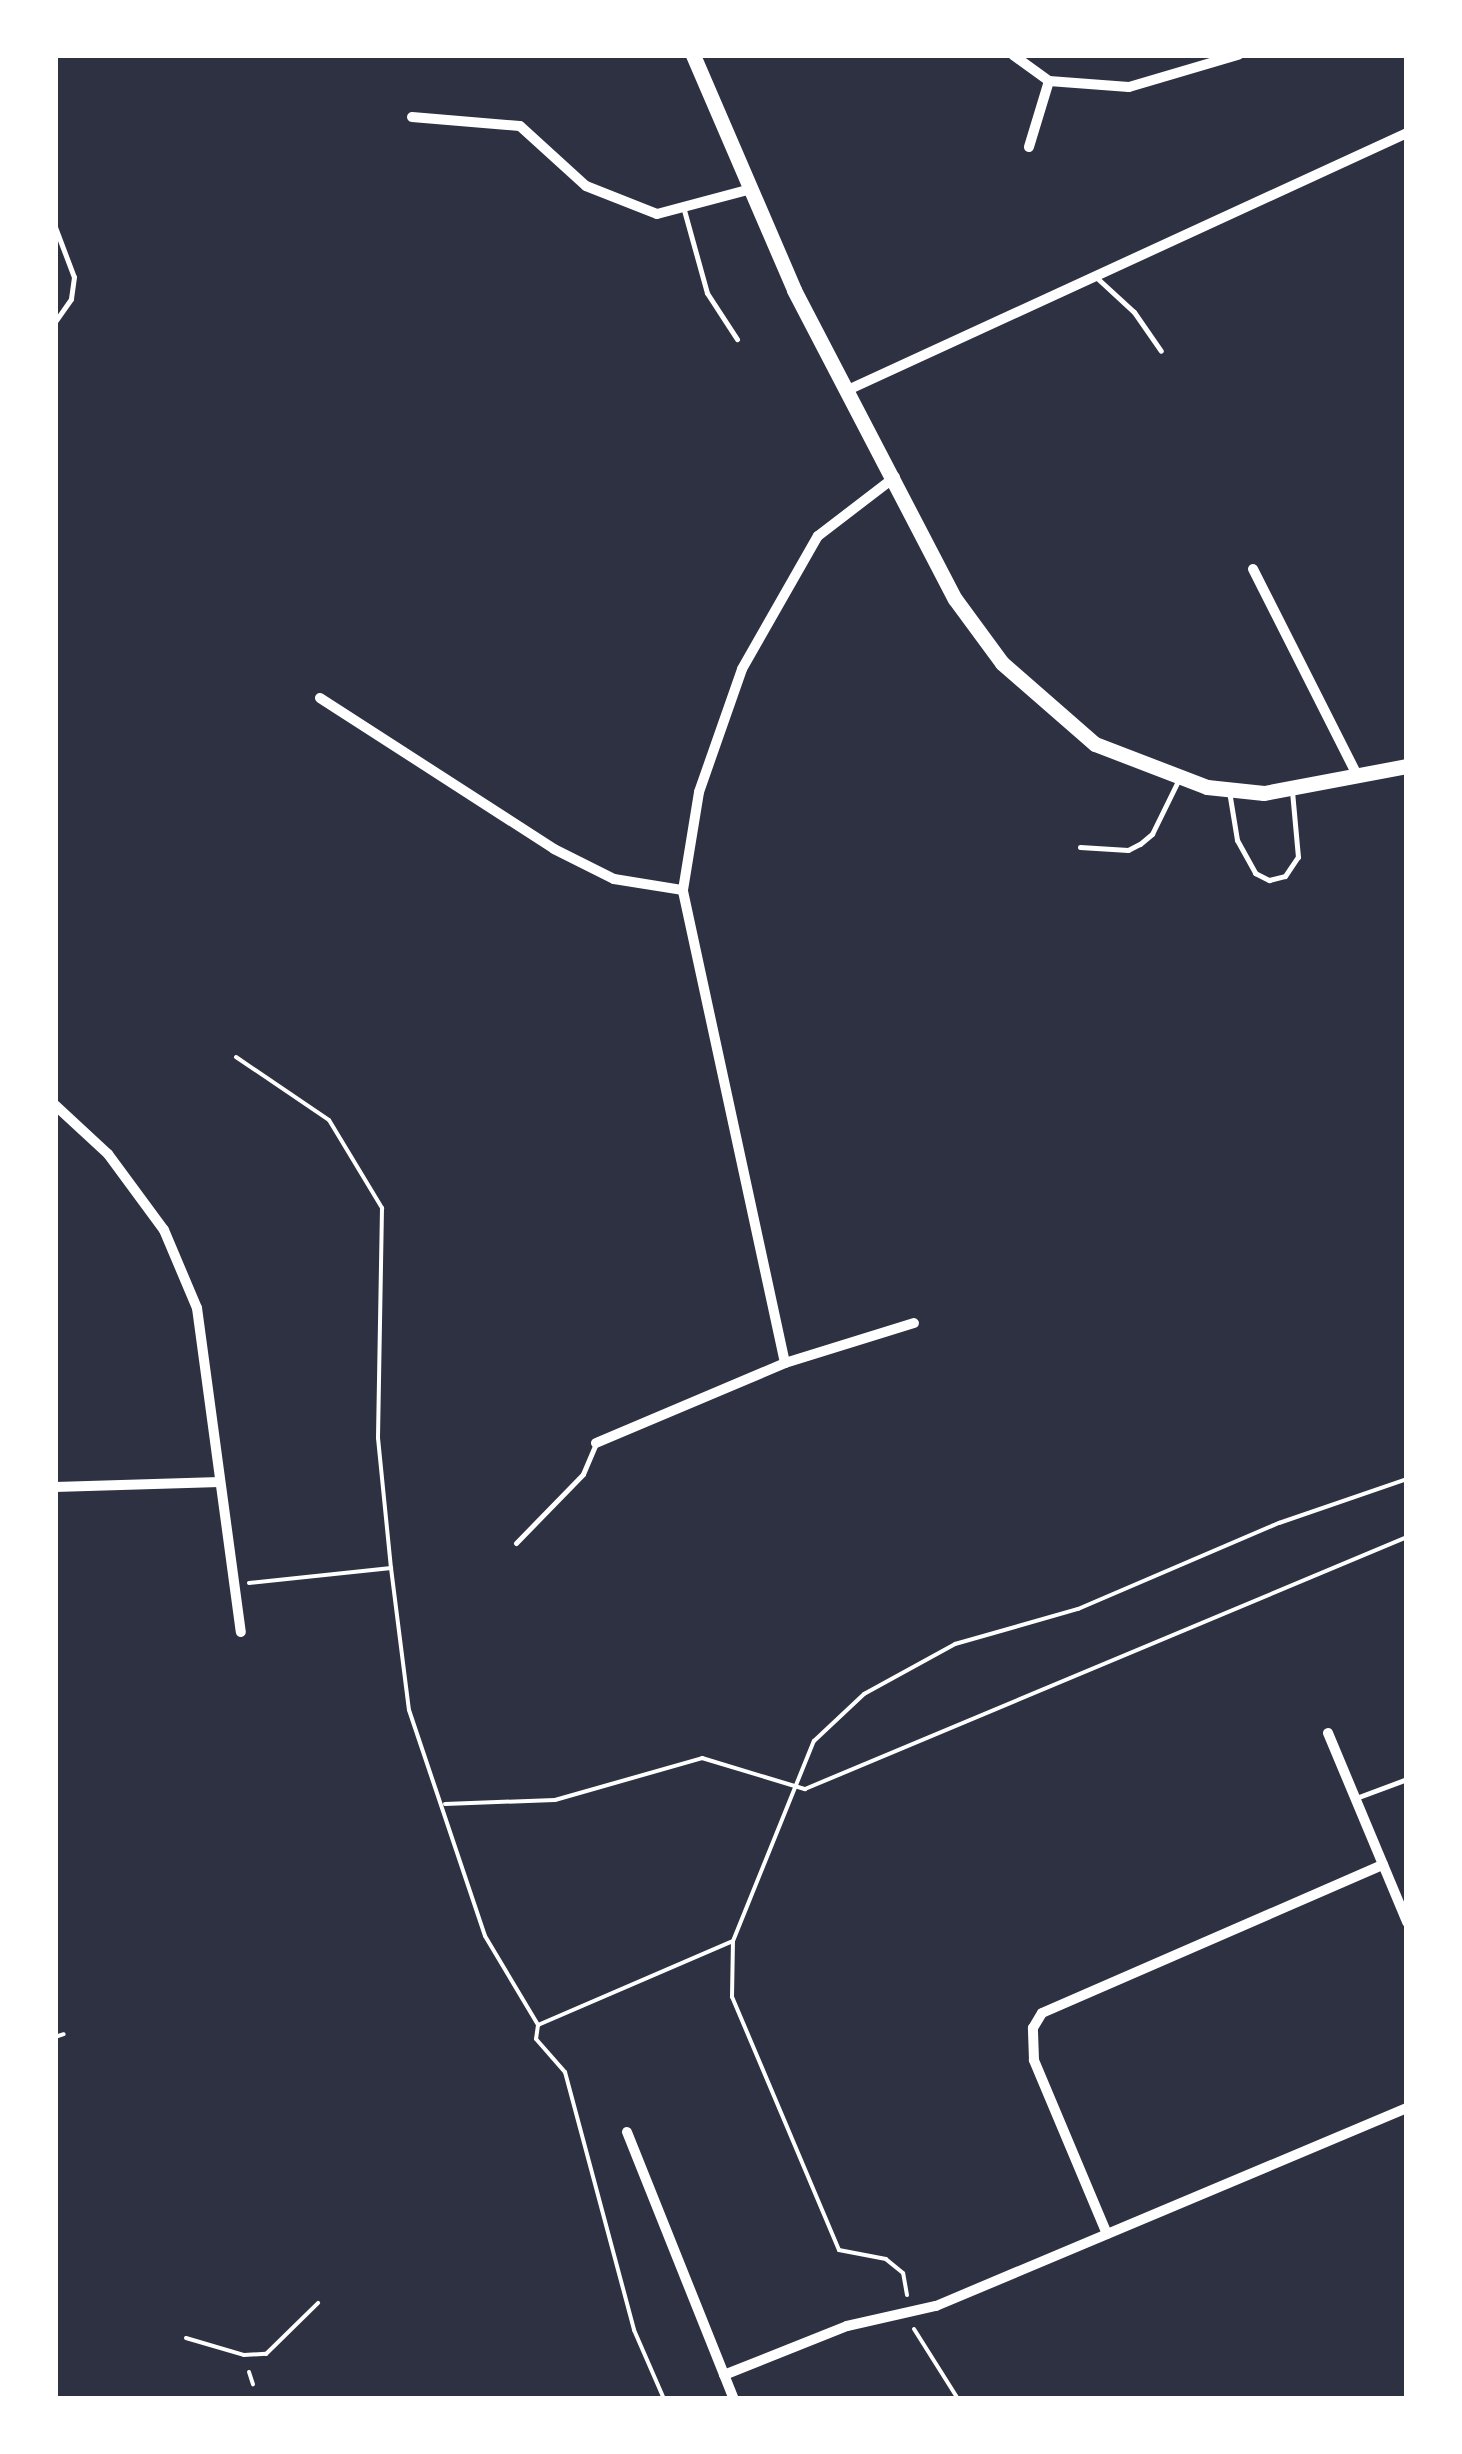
<!DOCTYPE html>
<style>
body{margin:0}
#map{position:relative;width:1462px;height:2454px;overflow:hidden;background:#2d3142;font-family:"Sofia Sans Condensed",sans-serif}
div>[style]{position:absolute}
[style*='--x']{left:calc(var(--x)*1px);top:calc(var(--y)*1px);width:calc(var(--w)*1px);rotate:calc(var(--a)*1deg)}
.path>*{height:4px;margin:-2px;padding:0 2px;transform-origin:2px;border-radius:2px;background:#fff}
.service>*{height:5px;margin:-2.5px;padding:0 2.5px;transform-origin:2.5px;border-radius:2.5px;background:#fff}
.minor>*{height:10px;margin:-5px;padding:0 5px;transform-origin:5px;border-radius:5px;background:#fff}
.secondary>*{height:15px;margin:-7.5px;padding:0 7.5px;transform-origin:7.5px;border-radius:7.5px;background:#fff}
span{translate:-50% -50%;white-space:nowrap;text-align:center;line-height:1.15;-webkit-text-stroke:9px #fff;paint-order:stroke}
.frame{position:absolute;inset:0;border:58px solid #fff;pointer-events:none}
</style>
<div id="map">
<div class="path">
<i style="--x:236;--y:1057;--w:112;--a:34.1"></i>
<i style="--x:329;--y:1120;--w:103;--a:58.9"></i>
<i style="--x:382;--y:1208;--w:230;--a:91"></i>
<i style="--x:378;--y:1438;--w:131;--a:84.3"></i>
<i style="--x:249;--y:1583;--w:143;--a:-6"></i>
<i style="--x:391;--y:1568;--w:143;--a:82.8"></i>
<i style="--x:409;--y:1710;--w:238;--a:71.4"></i>
<i style="--x:485;--y:1936;--w:104;--a:59.2"></i>
<i style="--x:538;--y:2025;--w:14;--a:98"></i>
<i style="--x:536;--y:2039;--w:44;--a:48.7"></i>
<i style="--x:565;--y:2072;--w:267;--a:75"></i>
<i style="--x:634;--y:2330;--w:75;--a:66.5"></i>
<i style="--x:445;--y:1804;--w:110;--a:-2.1"></i>
<i style="--x:555;--y:1800;--w:153;--a:-15.9"></i>
<i style="--x:702;--y:1758;--w:108;--a:16.8"></i>
<i style="--x:805;--y:1789;--w:653;--a:-22.71"></i>
<i style="--x:538;--y:2025;--w:210;--a:-23.3"></i>
<i style="--x:55;--y:2037;--w:9;--a:-18"></i>
<i style="--x:907;--y:2295;--w:22;--a:-100"></i>
<i style="--x:903;--y:2273;--w:22;--a:-141"></i>
<i style="--x:886;--y:2259;--w:48;--a:-169.2"></i>
<i style="--x:839;--y:2250;--w:275;--a:-112.9"></i>
<i style="--x:732;--y:1997;--w:56;--a:-89"></i>
<i style="--x:733;--y:1941;--w:216;--a:-68"></i>
<i style="--x:814;--y:1741;--w:69;--a:-43.2"></i>
<i style="--x:864;--y:1694;--w:104;--a:-28.8"></i>
<i style="--x:955;--y:1644;--w:128;--a:-15.9"></i>
<i style="--x:1078;--y:1609;--w:219;--a:-23.2"></i>
<i style="--x:1279;--y:1523;--w:135;--a:-19"></i>
<i style="--x:914;--y:2329;--w:83;--a:57.8"></i>
<i style="--x:186;--y:2338;--w:60;--a:16.3"></i>
<i style="--x:244;--y:2355;--w:22;--a:-3"></i>
<i style="--x:266;--y:2354;--w:73;--a:-44.4"></i>
<i style="--x:249;--y:2372;--w:13;--a:72"></i>
</div>
<div class="service">
<i style="--x:684;--y:210;--w:86;--a:74.5"></i>
<i style="--x:707;--y:293;--w:55;--a:56.9"></i>
<i style="--x:55;--y:227;--w:53;--a:69.2"></i>
<i style="--x:74;--y:277;--w:22;--a:98"></i>
<i style="--x:71;--y:299;--w:28;--a:125"></i>
<i style="--x:1097;--y:278;--w:50;--a:42.6"></i>
<i style="--x:1134;--y:312;--w:47;--a:55.3"></i>
<i style="--x:1229;--y:791;--w:50;--a:80.7"></i>
<i style="--x:1237;--y:840;--w:38;--a:61"></i>
<i style="--x:1255;--y:873;--w:16;--a:27"></i>
<i style="--x:1269;--y:880;--w:16;--a:-14"></i>
<i style="--x:1285;--y:876;--w:23;--a:-56"></i>
<i style="--x:1298;--y:857;--w:66;--a:-95.2"></i>
<i style="--x:1080;--y:847;--w:48;--a:3.6"></i>
<i style="--x:1128;--y:850;--w:13;--a:-27"></i>
<i style="--x:1140;--y:844;--w:16;--a:-40"></i>
<i style="--x:1152;--y:834;--w:59;--a:-63.9"></i>
<i style="--x:516;--y:1543;--w:96;--a:-45.8"></i>
<i style="--x:583;--y:1474;--w:34;--a:-67"></i>
<i style="--x:1356;--y:1798;--w:54;--a:-20.4"></i>
</div>
<div class="minor">
<i style="--x:1013;--y:55;--w:44;--a:35.8"></i>
<i style="--x:1049;--y:81;--w:69;--a:106.9"></i>
<i style="--x:1049;--y:81;--w:80;--a:4.3"></i>
<i style="--x:1129;--y:87;--w:114;--a:-16.4"></i>
<i style="--x:412;--y:117;--w:108;--a:4.8"></i>
<i style="--x:520;--y:126;--w:89;--a:42.3"></i>
<i style="--x:586;--y:186;--w:76;--a:21.5"></i>
<i style="--x:657;--y:214;--w:93;--a:-14.9"></i>
<i style="--x:850;--y:389;--w:613;--a:-24.68"></i>
<i style="--x:1253;--y:569;--w:233;--a:63.2"></i>
<i style="--x:320;--y:698;--w:278;--a:32.8"></i>
<i style="--x:554;--y:849;--w:67;--a:26.6"></i>
<i style="--x:614;--y:879;--w:70;--a:9.1"></i>
<i style="--x:55;--y:1105;--w:72;--a:42.8"></i>
<i style="--x:108;--y:1154;--w:94;--a:53.6"></i>
<i style="--x:164;--y:1230;--w:85;--a:67.1"></i>
<i style="--x:197;--y:1308;--w:327;--a:82.3"></i>
<i style="--x:785;--y:1363;--w:484;--a:-102.2"></i>
<i style="--x:683;--y:890;--w:99;--a:-80.7"></i>
<i style="--x:699;--y:792;--w:130;--a:-70.7"></i>
<i style="--x:742;--y:669;--w:153;--a:-60.3"></i>
<i style="--x:818;--y:536;--w:97;--a:-37.5"></i>
<i style="--x:596;--y:1443;--w:205;--a:-22.9"></i>
<i style="--x:785;--y:1363;--w:135;--a:-17.2"></i>
<i style="--x:55;--y:1487;--w:165;--a:-1.7"></i>
<i style="--x:1328;--y:1733;--w:205;--a:67.3"></i>
<i style="--x:627;--y:2132;--w:288;--a:68.2"></i>
<i style="--x:1107;--y:2234;--w:189;--a:-112.8"></i>
<i style="--x:1034;--y:2060;--w:32;--a:-92"></i>
<i style="--x:1033;--y:2028;--w:17;--a:-59"></i>
<i style="--x:1042;--y:2013;--w:372;--a:-23.5"></i>
<i style="--x:724;--y:2375;--w:132;--a:-21.7"></i>
<i style="--x:847;--y:2326;--w:91;--a:-12.7"></i>
<i style="--x:936;--y:2306;--w:511;--a:-22.8"></i>
</div>
<div class="secondary">
<i style="--x:693;--y:55;--w:256;--a:66.7"></i>
<i style="--x:794;--y:290;--w:348;--a:62.5"></i>
<i style="--x:955;--y:599;--w:79;--a:53.7"></i>
<i style="--x:1002;--y:663;--w:123;--a:41.1"></i>
<i style="--x:1095;--y:744;--w:120;--a:21"></i>
<i style="--x:1207;--y:787;--w:57;--a:6"></i>
<i style="--x:1264;--y:793;--w:146;--a:-10.7"></i>
</div>
<div class="frame"></div>
</div>
